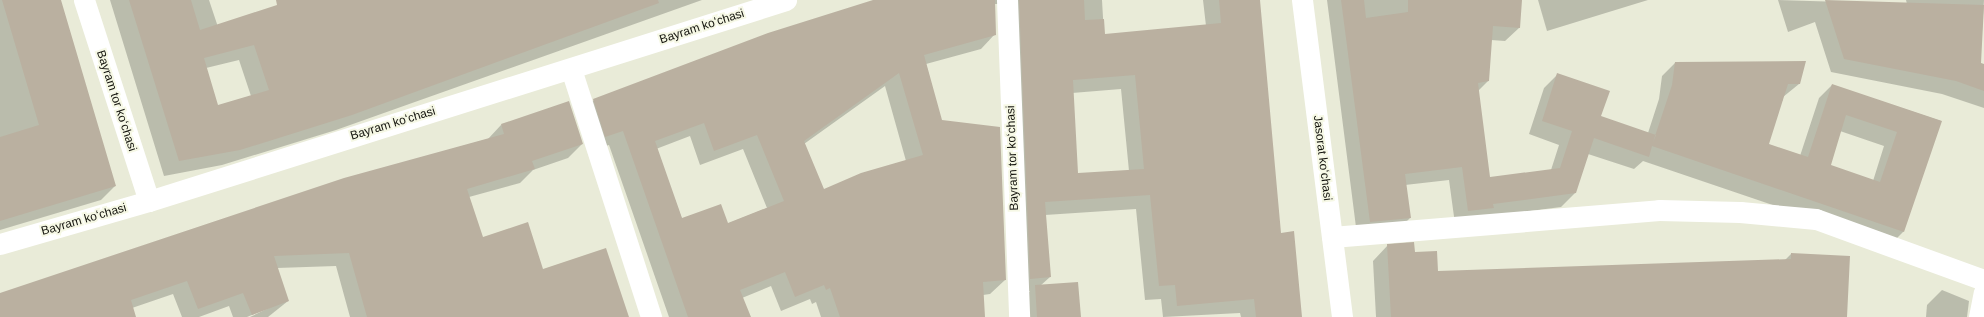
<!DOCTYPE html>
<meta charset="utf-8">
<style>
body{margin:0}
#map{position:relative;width:1984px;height:317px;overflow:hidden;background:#e9ebd8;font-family:Helvetica,sans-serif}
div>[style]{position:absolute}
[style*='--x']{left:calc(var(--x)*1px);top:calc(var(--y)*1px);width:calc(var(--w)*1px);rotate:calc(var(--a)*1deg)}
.shadow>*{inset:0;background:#0003}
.building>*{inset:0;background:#bab0a0}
.minor>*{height:21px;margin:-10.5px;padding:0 10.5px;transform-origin:10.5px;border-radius:10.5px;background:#fff}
span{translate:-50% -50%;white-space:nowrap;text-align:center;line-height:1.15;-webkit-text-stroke:4px #f6f8e5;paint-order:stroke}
.street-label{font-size:12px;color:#13130d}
</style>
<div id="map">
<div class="shadow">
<i style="clip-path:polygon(0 0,59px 0,115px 186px,101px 200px,0 230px)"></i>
<i style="clip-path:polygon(evenodd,110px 0,209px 0,218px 27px,294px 0,702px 0,336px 130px,222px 165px,164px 176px,110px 0,239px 60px,251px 96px,217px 106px,206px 68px,239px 60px)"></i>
<i style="clip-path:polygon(evenodd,876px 0,1102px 0,1104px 35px,1206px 26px,1203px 0,1259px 0,1280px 234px,1301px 317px,1241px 317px,1240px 313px,1163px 317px,1161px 299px,1145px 300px,1136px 209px,1045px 215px,1050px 277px,1040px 286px,1080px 317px,1022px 317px,1021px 300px,1030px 291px,1016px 293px,999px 4px,994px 4px,995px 34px,981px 49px,926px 64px,941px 121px,1005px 280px,990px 294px,983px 295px,984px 317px,821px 317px,816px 302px,812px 304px,810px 299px,781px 311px,771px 286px,742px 298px,750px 317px,669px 317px,609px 145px,591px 150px,579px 114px,594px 100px,876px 0,885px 86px,906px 161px,823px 190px,804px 144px,885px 86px,876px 0,1121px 89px,1129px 171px,1077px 174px,1072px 93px,1121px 89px,876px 0,690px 136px,700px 165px,743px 149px,767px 208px,727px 224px,682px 219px,656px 149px,690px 136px)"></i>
<i style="clip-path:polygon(evenodd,1327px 0,1521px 0,1519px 28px,1505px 41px,1491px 40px,1488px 81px,1478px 91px,1489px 178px,1551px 170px,1559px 145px,1529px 134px,1544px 88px,1557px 75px,1600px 117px,1648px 133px,1659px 99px,1662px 76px,1675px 63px,1799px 84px,1783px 97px,1767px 144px,1800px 156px,1819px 98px,1832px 85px,1941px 121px,1903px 232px,1890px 245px,1643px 161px,1634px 169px,1588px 154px,1575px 193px,1561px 207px,1484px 217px,1455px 224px,1449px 180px,1405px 185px,1410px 218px,1396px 232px,1357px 235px,1327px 0,1840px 131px,1884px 146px,1873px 181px,1829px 166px,1840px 131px)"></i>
<i style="clip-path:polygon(1538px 0,1648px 0,1547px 31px)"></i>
<i style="clip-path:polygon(1778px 0,1907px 4px,1906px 0,1984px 0,1980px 63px,1984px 65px,1984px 108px,1942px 94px,1831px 72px,1815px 22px,1788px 32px)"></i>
<i style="clip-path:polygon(501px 125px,582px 144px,568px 158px,533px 170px,520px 183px,469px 197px,482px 238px,628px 317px,350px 317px,336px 266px,277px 268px,288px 301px,268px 317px,250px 317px,273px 306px,247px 317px,233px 317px,229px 306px,199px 317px,182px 317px,173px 294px,132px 308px,135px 317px,0 317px,0 294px,345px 179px,488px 139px)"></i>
<i style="clip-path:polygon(1388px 245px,1414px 253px,1437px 272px,1785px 260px,1791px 254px,1846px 317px,1376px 317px,1373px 261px)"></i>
<i style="clip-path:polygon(1942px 290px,1969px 301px,1967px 317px,1926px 317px,1927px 305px)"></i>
</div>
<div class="building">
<i style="clip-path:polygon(2px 0,61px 0,116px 186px,0 221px,0 137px,39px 125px)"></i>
<i style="clip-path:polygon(evenodd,129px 0,191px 0,200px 30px,277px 5px,276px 0,658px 0,659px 3px,352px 115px,240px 150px,179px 161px,129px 0,254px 45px,269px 90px,218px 105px,204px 58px,254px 45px)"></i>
<i style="clip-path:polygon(evenodd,873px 0,995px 0,996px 35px,924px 55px,942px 120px,1000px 127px,1006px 280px,983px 282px,985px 317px,840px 317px,830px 288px,826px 290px,824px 285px,795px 297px,785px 272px,740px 290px,751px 317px,688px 317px,623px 131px,605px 137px,593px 99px,768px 33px,873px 0,899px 73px,923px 155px,861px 173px,824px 189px,804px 141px,899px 73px,873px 0,704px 123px,714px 151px,757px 135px,784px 201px,728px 223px,721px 204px,682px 218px,655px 141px,704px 123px)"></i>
<i style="clip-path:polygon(evenodd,1019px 0,1084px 0,1085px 20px,1104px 19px,1105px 34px,1221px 23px,1219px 0,1260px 0,1281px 233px,1294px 231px,1302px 317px,1256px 317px,1254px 299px,1177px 306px,1175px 285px,1159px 286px,1150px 195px,1045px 202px,1051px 277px,1030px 279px,1019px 0,1135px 75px,1144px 169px,1078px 173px,1073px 80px,1135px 75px)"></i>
<i style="clip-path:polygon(evenodd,1341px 0,1364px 0,1366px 18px,1408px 12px,1408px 0,1522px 0,1520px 28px,1493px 26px,1489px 81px,1478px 83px,1490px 177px,1560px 168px,1572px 131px,1542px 121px,1557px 73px,1610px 91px,1601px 116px,1656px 135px,1653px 142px,1672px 85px,1675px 62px,1806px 61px,1800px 84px,1788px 84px,1769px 144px,1808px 157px,1832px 84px,1942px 121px,1904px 232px,1652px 146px,1649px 157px,1594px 138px,1576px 193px,1493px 204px,1494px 208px,1468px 211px,1462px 167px,1405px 174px,1411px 218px,1370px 222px,1341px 0,1846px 115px,1897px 132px,1880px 182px,1831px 165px,1846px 115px)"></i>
<i style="clip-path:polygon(1825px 0,1984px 5px,1981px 63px,1984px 64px,1984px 91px,1956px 81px,1844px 59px)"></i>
<i style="clip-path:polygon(569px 101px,583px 144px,532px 161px,535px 169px,467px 189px,483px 237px,528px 222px,543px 269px,606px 248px,629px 317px,367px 317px,349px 253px,274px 256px,289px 301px,252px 315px,243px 293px,198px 309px,187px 281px,131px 300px,136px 317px,0 317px,0 293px,344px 178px,504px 134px,501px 124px)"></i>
<i style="clip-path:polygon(1414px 242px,1415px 252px,1437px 251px,1438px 271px,1791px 259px,1791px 253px,1850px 256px,1847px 317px,1391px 317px,1387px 244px)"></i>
<i style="clip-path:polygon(1078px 282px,1081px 317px,1037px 317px,1035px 285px)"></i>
</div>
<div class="minor">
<i style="--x:84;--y:0;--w:211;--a:72.1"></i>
<i style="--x:1007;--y:0;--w:317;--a:87.8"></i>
<i style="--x:1302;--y:0;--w:320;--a:82.8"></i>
<i style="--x:571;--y:69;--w:261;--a:72.1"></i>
<i style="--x:1332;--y:237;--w:328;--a:-4.7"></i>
<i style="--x:1659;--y:210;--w:81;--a:1.4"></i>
<i style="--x:1740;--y:212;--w:76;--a:5.3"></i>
<i style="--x:1816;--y:219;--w:179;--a:20"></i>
<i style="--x:0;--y:244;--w:155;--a:-16.1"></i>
<i style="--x:149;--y:201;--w:668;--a:-17.51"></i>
<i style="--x:1979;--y:317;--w:25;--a:-79"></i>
</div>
<div class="street-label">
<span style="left:702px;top:27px;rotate:-18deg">Bayram koʻchasi</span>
<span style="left:116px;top:101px;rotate:72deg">Bayram tor koʻchasi</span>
<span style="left:393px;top:124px;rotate:-17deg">Bayram koʻchasi</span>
<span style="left:1013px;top:158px;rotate:-92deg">Bayram tor koʻchasi</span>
<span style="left:1322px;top:158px;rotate:83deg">Jasorat koʻchasi</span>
<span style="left:84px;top:220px;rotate:-16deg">Bayram koʻchasi</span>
</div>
</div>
